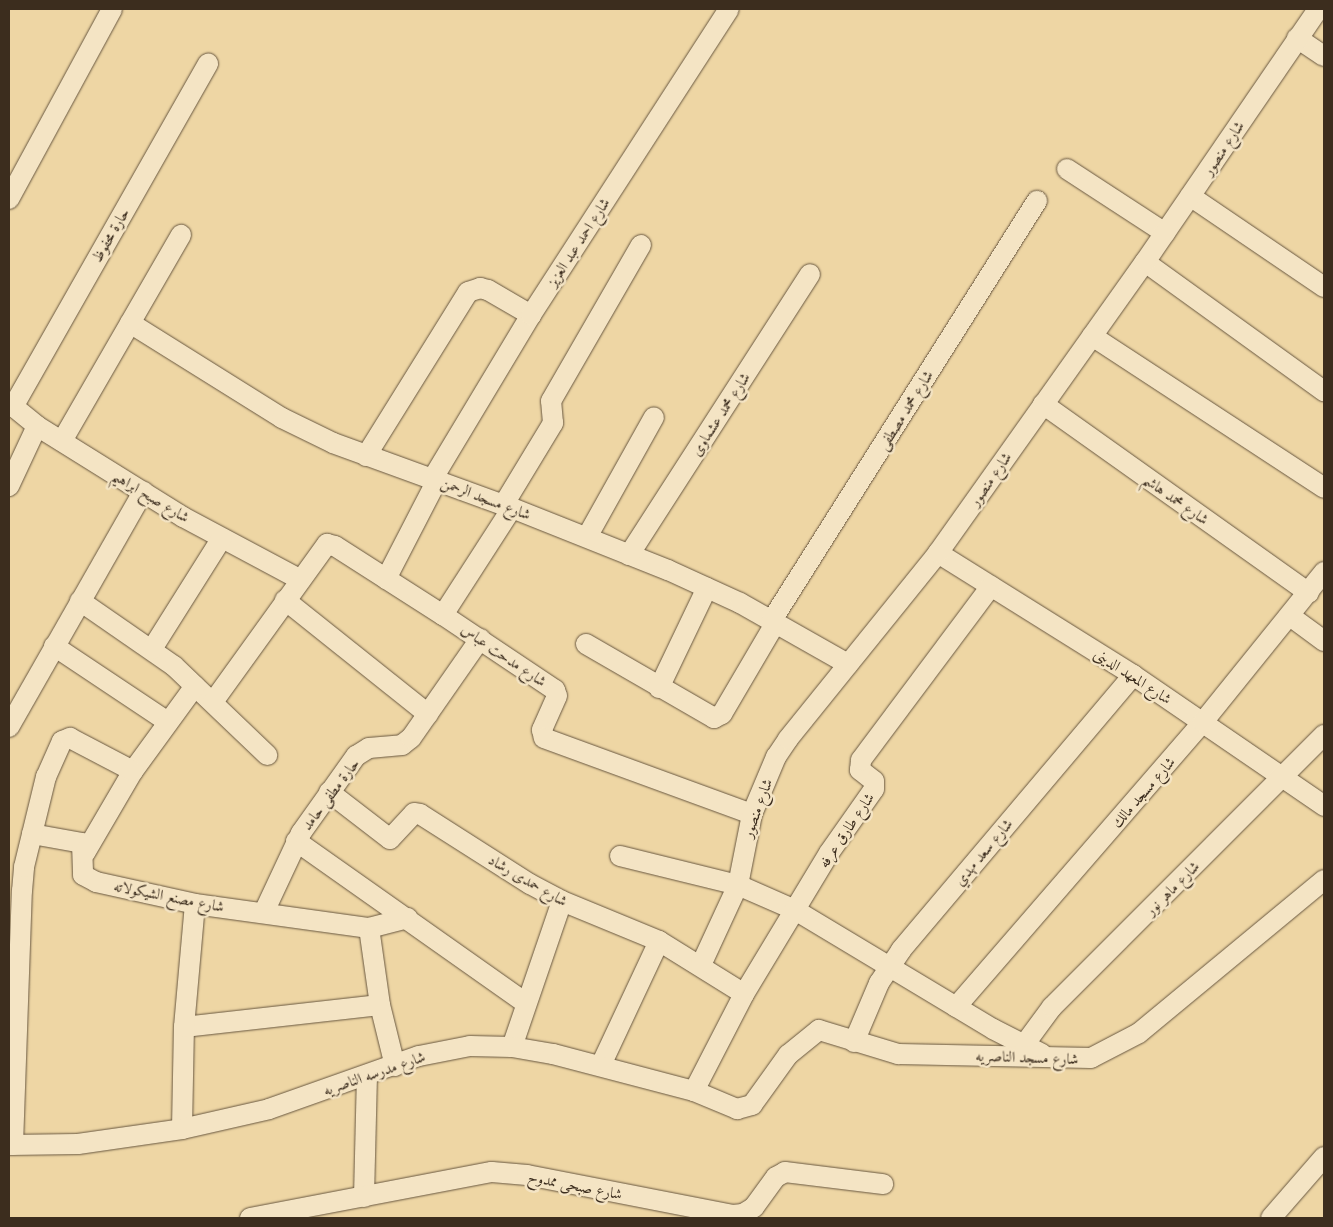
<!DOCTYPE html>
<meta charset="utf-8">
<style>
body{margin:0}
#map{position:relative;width:1333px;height:1227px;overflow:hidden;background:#eed6a4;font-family:"Libre Caslon Text",Amiri,serif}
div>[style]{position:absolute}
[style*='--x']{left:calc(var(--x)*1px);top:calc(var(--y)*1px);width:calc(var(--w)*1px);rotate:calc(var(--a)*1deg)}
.roads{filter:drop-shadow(0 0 1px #685740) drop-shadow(0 0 1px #685740)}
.street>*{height:20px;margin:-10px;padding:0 10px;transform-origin:10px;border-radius:10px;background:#f4e4c4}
span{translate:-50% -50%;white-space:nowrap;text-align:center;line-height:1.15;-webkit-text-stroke:5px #f4e4c4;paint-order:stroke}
.street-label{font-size:15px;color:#3c2d1e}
.frame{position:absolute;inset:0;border:10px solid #3c2d1e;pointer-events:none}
</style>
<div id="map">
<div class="roads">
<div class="street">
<i style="--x:1297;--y:38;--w:32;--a:34"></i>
<i style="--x:1067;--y:169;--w:117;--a:33.1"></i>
<i style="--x:1190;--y:196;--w:162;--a:34.2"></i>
<i style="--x:9;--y:199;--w:216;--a:-61.5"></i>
<i style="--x:1145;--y:262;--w:221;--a:35.8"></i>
<i style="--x:130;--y:323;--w:179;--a:32"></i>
<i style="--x:282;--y:418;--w:57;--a:26.1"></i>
<i style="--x:333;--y:443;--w:190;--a:20"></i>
<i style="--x:512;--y:508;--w:168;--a:21.7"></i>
<i style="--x:668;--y:570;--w:79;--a:24.6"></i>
<i style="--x:740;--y:603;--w:124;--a:29.5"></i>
<i style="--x:1092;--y:336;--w:277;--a:33.2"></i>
<i style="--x:9;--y:403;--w:36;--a:39"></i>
<i style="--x:37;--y:426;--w:172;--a:31.9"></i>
<i style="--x:183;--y:517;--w:132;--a:28.1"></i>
<i style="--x:1043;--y:404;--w:326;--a:35.4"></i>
<i style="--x:13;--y:407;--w:395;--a:-60.4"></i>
<i style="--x:62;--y:441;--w:238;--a:-60"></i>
<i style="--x:366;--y:456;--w:193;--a:-58.1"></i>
<i style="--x:468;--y:292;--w:13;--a:-18"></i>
<i style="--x:480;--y:288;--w:8;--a:14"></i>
<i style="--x:488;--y:290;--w:50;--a:30.2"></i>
<i style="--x:433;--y:478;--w:190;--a:-59"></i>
<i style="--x:531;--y:315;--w:364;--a:-57.1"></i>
<i style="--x:9;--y:486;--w:66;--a:-65"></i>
<i style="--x:504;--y:504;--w:95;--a:-58.8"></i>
<i style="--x:553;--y:423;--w:22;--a:-95"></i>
<i style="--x:551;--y:401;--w:180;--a:-60"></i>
<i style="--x:587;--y:537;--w:137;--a:-60.8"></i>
<i style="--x:938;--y:553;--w:230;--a:32"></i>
<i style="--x:1133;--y:675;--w:232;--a:34.4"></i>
<i style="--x:629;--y:555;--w:334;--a:-57.2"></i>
<i style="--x:386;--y:579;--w:111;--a:-62.7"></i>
<i style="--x:285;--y:600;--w:183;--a:38.6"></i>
<i style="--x:80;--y:601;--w:114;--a:34.7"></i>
<i style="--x:174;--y:666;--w:129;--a:43.7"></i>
<i style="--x:443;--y:615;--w:127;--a:-57.2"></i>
<i style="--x:1290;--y:616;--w:42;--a:36.3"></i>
<i style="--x:772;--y:620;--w:496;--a:-57.7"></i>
<i style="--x:586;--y:644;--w:148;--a:30"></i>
<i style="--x:714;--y:718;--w:9;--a:-27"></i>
<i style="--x:722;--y:714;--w:107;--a:-59.6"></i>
<i style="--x:54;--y:646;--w:137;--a:33.7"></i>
<i style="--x:152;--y:649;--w:131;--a:-57.8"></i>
<i style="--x:659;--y:688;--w:111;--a:-64.4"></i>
<i style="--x:213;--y:702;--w:195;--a:-54.2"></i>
<i style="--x:327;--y:544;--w:8;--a:14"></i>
<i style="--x:335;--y:546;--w:128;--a:32.6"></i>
<i style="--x:443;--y:615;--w:135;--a:33.8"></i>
<i style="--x:555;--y:690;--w:6;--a:72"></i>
<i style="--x:557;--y:696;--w:37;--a:114"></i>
<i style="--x:542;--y:730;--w:8;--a:76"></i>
<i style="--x:544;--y:738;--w:221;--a:20.1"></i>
<i style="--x:9;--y:727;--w:271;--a:-60.3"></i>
<i style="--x:329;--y:792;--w:77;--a:37.6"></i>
<i style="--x:390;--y:839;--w:35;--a:-47"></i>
<i style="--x:414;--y:813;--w:6;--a:9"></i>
<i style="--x:420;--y:814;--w:130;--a:32.5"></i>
<i style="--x:530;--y:884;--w:36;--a:28"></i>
<i style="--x:562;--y:901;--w:105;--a:22.4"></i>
<i style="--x:659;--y:941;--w:100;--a:31.9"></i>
<i style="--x:32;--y:834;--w:51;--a:10.2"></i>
<i style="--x:82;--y:843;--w:32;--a:88"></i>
<i style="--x:83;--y:875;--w:15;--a:28"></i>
<i style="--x:96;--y:882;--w:101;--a:12.5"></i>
<i style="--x:195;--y:904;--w:176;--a:7.9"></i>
<i style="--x:296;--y:841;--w:281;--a:35.2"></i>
<i style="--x:85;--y:853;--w:95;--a:-59.7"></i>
<i style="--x:133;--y:771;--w:105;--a:-53.9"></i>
<i style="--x:620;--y:856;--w:122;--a:13.8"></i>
<i style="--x:738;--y:885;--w:62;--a:23.7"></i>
<i style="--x:795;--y:910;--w:231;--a:31"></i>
<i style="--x:993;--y:1029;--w:55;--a:27"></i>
<i style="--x:264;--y:912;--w:87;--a:-64.9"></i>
<i style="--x:301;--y:833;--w:95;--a:-54.5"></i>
<i style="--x:356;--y:756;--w:15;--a:-32"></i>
<i style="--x:369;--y:748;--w:33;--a:-5"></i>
<i style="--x:402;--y:745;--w:11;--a:-38"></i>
<i style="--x:411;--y:738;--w:121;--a:-55.1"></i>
<i style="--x:701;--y:965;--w:88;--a:-65.2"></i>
<i style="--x:738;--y:885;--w:72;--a:-78.8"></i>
<i style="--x:752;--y:814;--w:62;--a:-67.2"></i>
<i style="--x:776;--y:757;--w:22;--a:-56"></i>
<i style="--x:788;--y:739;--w:239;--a:-51.1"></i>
<i style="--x:938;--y:553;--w:357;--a:-54.6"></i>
<i style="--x:1145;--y:262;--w:306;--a:-55.6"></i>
<i style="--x:956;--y:1007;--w:377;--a:-49.1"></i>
<i style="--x:1203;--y:722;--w:193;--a:-51.1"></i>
<i style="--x:184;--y:1027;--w:197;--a:-6.4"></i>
<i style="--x:854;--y:1042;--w:64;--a:-67"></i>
<i style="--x:879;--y:983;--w:40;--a:-56"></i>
<i style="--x:901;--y:950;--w:360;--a:-49.8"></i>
<i style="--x:1024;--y:1045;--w:47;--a:-53.6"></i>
<i style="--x:1052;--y:1007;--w:385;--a:-45"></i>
<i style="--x:512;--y:1047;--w:154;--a:-71.1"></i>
<i style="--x:601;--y:1065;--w:137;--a:-64.9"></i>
<i style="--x:395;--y:1066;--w:63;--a:-103.8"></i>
<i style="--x:380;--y:1005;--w:78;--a:-98.1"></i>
<i style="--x:369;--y:928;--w:40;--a:-14.4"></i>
<i style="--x:694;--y:1091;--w:109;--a:-62.7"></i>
<i style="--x:744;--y:994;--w:165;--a:-58.9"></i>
<i style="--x:829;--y:853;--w:78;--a:-54.9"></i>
<i style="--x:874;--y:789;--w:8;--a:-90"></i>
<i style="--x:874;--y:781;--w:18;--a:-142"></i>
<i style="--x:860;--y:770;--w:10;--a:-84"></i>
<i style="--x:861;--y:760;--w:217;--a:-53.2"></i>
<i style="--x:182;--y:1129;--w:102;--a:-88.9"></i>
<i style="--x:184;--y:1027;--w:123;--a:-84.9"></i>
<i style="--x:9;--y:1145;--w:69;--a:-0.8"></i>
<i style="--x:78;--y:1144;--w:105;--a:-8.2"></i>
<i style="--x:182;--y:1129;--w:89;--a:-12.9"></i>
<i style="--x:269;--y:1109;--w:159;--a:-19.5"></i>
<i style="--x:419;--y:1056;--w:52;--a:-11.1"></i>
<i style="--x:470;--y:1046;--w:42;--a:1.4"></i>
<i style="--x:512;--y:1047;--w:42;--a:9.7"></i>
<i style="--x:553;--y:1054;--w:146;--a:14.7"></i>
<i style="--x:694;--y:1091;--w:47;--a:22.7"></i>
<i style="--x:737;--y:1109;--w:16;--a:-15"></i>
<i style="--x:752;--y:1105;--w:62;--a:-54.2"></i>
<i style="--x:788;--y:1055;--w:40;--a:-39"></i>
<i style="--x:819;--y:1030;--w:83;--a:16.9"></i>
<i style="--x:898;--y:1054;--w:193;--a:1.2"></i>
<i style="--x:1091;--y:1058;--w:54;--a:-27.5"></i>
<i style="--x:1139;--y:1033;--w:240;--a:-39.6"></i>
<i style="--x:13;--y:1145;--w:254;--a:-88"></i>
<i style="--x:22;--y:891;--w:24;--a:-85"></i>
<i style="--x:24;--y:867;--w:93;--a:-76.3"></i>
<i style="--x:46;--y:777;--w:39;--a:-66"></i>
<i style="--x:62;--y:741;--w:9;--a:-21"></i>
<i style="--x:70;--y:738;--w:71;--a:27.6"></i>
<i style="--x:364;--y:1197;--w:121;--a:-88.6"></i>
<i style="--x:250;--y:1218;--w:246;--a:-10.8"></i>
<i style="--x:492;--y:1172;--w:35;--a:5"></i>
<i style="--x:527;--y:1175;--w:210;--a:11"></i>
<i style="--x:733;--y:1215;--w:10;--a:-6"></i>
<i style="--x:743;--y:1214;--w:13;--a:-32"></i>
<i style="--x:754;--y:1207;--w:37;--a:-54"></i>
<i style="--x:776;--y:1177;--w:10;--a:-29"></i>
<i style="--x:785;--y:1172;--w:99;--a:7"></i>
<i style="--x:1271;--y:1218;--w:81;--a:-49"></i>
</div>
</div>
<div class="street-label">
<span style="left:1223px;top:148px;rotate:-56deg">شارع منصور</span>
<span style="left:110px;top:235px;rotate:-60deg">حارة محفوظ</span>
<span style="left:578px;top:242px;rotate:-57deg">شارع احمد عبد العزيز</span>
<span style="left:905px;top:410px;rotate:-58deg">شارع محمد مصطفى</span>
<span style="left:720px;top:414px;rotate:-57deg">شارع محمد عشماوى</span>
<span style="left:990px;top:479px;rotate:-55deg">شارع منصور</span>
<span style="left:151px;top:496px;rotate:31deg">شارع صبح ابراهيم</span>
<span style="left:486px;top:498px;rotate:21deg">شارع مسجد الرحمن</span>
<span style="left:1176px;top:499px;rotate:35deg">شارع محمد هاشم</span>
<span style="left:504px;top:655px;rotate:34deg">شارع مدحت عباس</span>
<span style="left:1133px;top:676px;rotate:33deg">شارع المعهد الدينى</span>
<span style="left:1143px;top:792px;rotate:-49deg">شارع مسجد مالك</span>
<span style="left:330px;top:794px;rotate:-53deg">حارة مطفى حامد</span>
<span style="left:757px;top:808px;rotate:-70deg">شارع منصور</span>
<span style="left:846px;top:830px;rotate:-56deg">شارع طارق عرفه</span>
<span style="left:983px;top:852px;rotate:-50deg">شارع سعد مهدي</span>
<span style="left:528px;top:880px;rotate:30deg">شارع حمدى رشاد</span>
<span style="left:1172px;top:888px;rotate:-45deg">شارع ماهر نور</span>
<span style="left:169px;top:896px;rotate:11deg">شارع مصنع الشيكولاته</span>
<span style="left:1027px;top:1057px;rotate:2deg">شارع مسجد الناصريه</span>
<span style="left:374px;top:1073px;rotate:-19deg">شارع مدرسه الناصريه</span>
<span style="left:575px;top:1185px;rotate:11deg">شارع صبحى ممدوح</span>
</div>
<div class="frame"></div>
</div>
